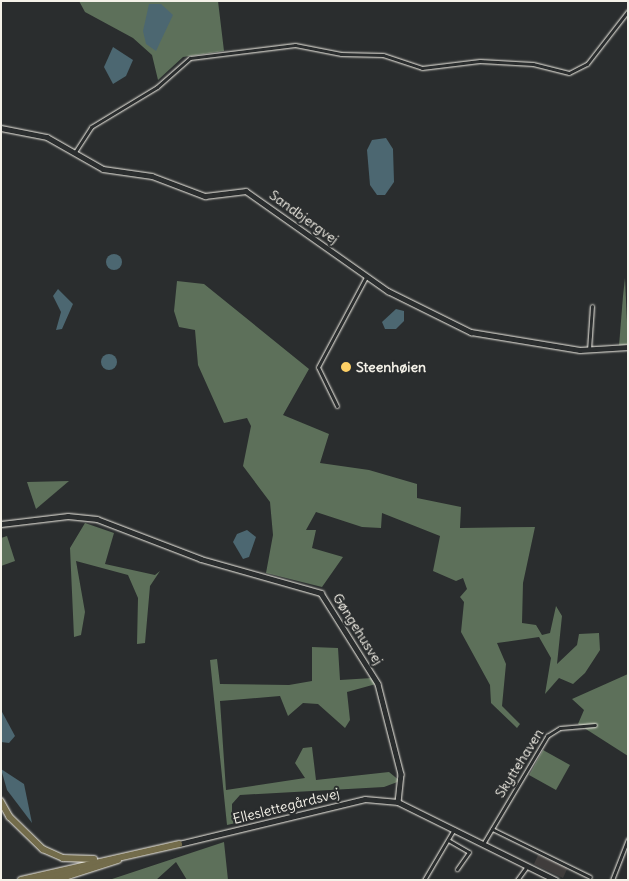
<!DOCTYPE html>
<meta charset="utf-8">
<style>
body{margin:0}
#map{position:relative;width:629px;height:881px;overflow:hidden;background:#2a2d2e;font-family:Delius,sans-serif}
div>[style]{position:absolute}
[style*='--x']{left:calc(var(--x)*1px);top:calc(var(--y)*1px);width:calc(var(--w)*1px);rotate:calc(var(--a)*1deg)}
.built>*{inset:0;background:#403d3c}
.green>*{inset:0;background:#5d705a}
.water>*{inset:0;background:#4c6771}
.round{border-radius:50%}
.roads{filter:drop-shadow(0 0 1px #f4f1e8) drop-shadow(0 0 1px #f4f1e8)}
.street>*{height:3px;margin:-1.5px;padding:0 1.5px;transform-origin:1.5px;border-radius:1.5px;background:#2a2d2e}
.secondary>*{height:4.5px;margin:-2.25px;padding:0 2.25px;transform-origin:2.25px;border-radius:2.25px;background:#2a2d2e}
.highway>*{height:5.5px;margin:-2.75px;padding:0 2.75px;transform-origin:2.75px;border-radius:2.75px;background:#736c4b}
.dots>*{width:14px;height:14px;translate:-50% -50%;box-sizing:border-box;border:2px solid #2a2d2e;border-radius:50%}
span{translate:-50% -50%;white-space:nowrap;text-align:center;line-height:1.15;-webkit-text-stroke:4.5px #2a2d2e;paint-order:stroke}
.street-label{font-size:14px;color:#f4f1e8}
.poi-label{font-size:14px;color:#f4f1e8;font-weight:700}
.left{translate:0 -50%;text-align:left}
.frame{position:absolute;inset:0;border:2px solid #f4f1e8;pointer-events:none}
</style>
<div id="map">
<div class="built">
<i style="clip-path:polygon(538px 855px,568px 867px,563px 878px,534px 864px)"></i>
</div>
<div class="green">
<i style="clip-path:polygon(79px 1px,218px 1px,224px 51px,183px 57px,158px 80px,152px 55px,133px 38px,85px 12px)"></i>
<i style="clip-path:polygon(625px 278px,628px 344px,619px 346px,623px 296px)"></i>
<i style="clip-path:polygon(177px 281px,204px 284px,309px 369px,283px 415px,329px 434px,320px 463px,369px 470px,417px 484px,417px 498px,461px 507px,460px 528px,535px 527px,523px 583px,522px 623px,536px 625px,542px 635px,550px 633px,556px 606px,562px 616px,557px 664px,577px 645px,579px 634px,599px 633px,600px 650px,585px 673px,573px 684px,559px 678px,545px 694px,551px 658px,539px 637px,497px 643px,506px 664px,502px 706px,520px 724px,517px 728px,491px 703px,490px 685px,461px 632px,464px 602px,460px 597px,467px 589px,463px 578px,456px 581px,433px 571px,440px 536px,382px 513px,381px 528px,362px 527px,316px 512px,306px 530px,316px 530px,312px 548px,343px 557px,322px 587px,266px 573px,273px 535px,270px 502px,243px 466px,251px 426px,247px 418px,224px 423px,198px 365px,195px 330px,179px 327px,174px 311px)"></i>
<i style="clip-path:polygon(69px 481px,36px 509px,27px 482px)"></i>
<i style="clip-path:polygon(85px 523px,114px 533px,105px 564px,155px 575px,160px 571px,150px 586px,145px 643px,137px 644px,138px 598px,128px 575px,76px 561px,85px 612px,81px 635px,74px 637px,70px 548px)"></i>
<i style="clip-path:polygon(7px 536px,15px 561px,1px 566px,1px 538px)"></i>
<i style="clip-path:polygon(312px 647px,338px 648px,340px 680px,372px 678px,376px 684px,347px 692px,350px 720px,345px 728px,318px 704px,303px 703px,288px 716px,280px 696px,220px 701px,226px 790px,305px 778px,295px 763px,303px 748px,312px 747px,316px 780px,389px 772px,400px 781px,384px 787px,240px 795px,232px 804px,232px 815px,238px 819px,273px 810px,276px 814px,227px 825px,210px 660px,217px 659px,220px 684px,289px 685px,312px 681px)"></i>
<i style="clip-path:polygon(628px 674px,628px 756px,578px 724px,584px 710px,572px 699px)"></i>
<i style="clip-path:polygon(543px 750px,570px 765px,556px 790px,529px 775px)"></i>
<i style="clip-path:polygon(224px 842px,228px 880px,187px 880px,176px 862px,156px 880px,109px 880px)"></i>
</div>
<div class="water">
<i style="clip-path:polygon(149px 4px,161px 4px,173px 15px,156px 51px,146px 44px,143px 31px)"></i>
<i style="clip-path:polygon(113px 47px,133px 60px,126px 76px,113px 84px,104px 67px)"></i>
<i style="clip-path:polygon(386px 138px,393px 149px,394px 182px,385px 195px,377px 195px,370px 185px,367px 150px,372px 140px)"></i>
<i class="round" style="left:106px;top:254px;width:16px;height:16px"></i>
<i style="clip-path:polygon(58px 289px,73px 304px,62px 329px,56px 330px,61px 312px,53px 296px)"></i>
<i style="clip-path:polygon(396px 309px,404px 311px,404px 321px,396px 329px,385px 329px,382px 322px)"></i>
<i class="round" style="left:101px;top:354px;width:16px;height:16px"></i>
<i style="clip-path:polygon(247px 530px,256px 537px,249px 557px,243px 559px,233px 542px,237px 534px)"></i>
<i style="clip-path:polygon(1px 710px,15px 736px,9px 743px,1px 742px)"></i>
<i style="clip-path:polygon(1px 769px,24px 784px,32px 823px,7px 790px)"></i>
</div>
<div class="roads">
<div class="street">
<i style="--x:75;--y:152;--w:30;--a:-57"></i>
<i style="--x:91;--y:127;--w:77;--a:-31.2"></i>
<i style="--x:157;--y:87;--w:44;--a:-41.3"></i>
<i style="--x:190;--y:58;--w:106;--a:-7.1"></i>
<i style="--x:295;--y:45;--w:47;--a:11.1"></i>
<i style="--x:341;--y:54;--w:42;--a:1.4"></i>
<i style="--x:383;--y:55;--w:41;--a:18.4"></i>
<i style="--x:422;--y:68;--w:58;--a:-6.9"></i>
<i style="--x:480;--y:61;--w:53;--a:3.2"></i>
<i style="--x:533;--y:64;--w:37;--a:14"></i>
<i style="--x:569;--y:73;--w:20;--a:-27"></i>
<i style="--x:587;--y:64;--w:67;--a:-52.3"></i>
<i style="--x:589;--y:350;--w:44;--a:-86.1"></i>
<i style="--x:337;--y:406;--w:43;--a:-116"></i>
<i style="--x:318;--y:367;--w:102;--a:-61.9"></i>
<i style="--x:492;--y:829;--w:109;--a:26.1"></i>
<i style="--x:448;--y:840;--w:24;--a:30"></i>
<i style="--x:469;--y:852;--w:21;--a:125"></i>
<i style="--x:483;--y:844;--w:126;--a:-59.3"></i>
<i style="--x:547;--y:736;--w:15;--a:-32"></i>
<i style="--x:560;--y:728;--w:35;--a:-5"></i>
<i style="--x:424;--y:880;--w:59;--a:-59.5"></i>
<i style="--x:517;--y:880;--w:17;--a:-54"></i>
<i style="--x:612;--y:880;--w:44;--a:-68.7"></i>
</div>
<div class="secondary">
<i style="--x:1;--y:128;--w:47;--a:11.1"></i>
<i style="--x:47;--y:137;--w:64;--a:29.7"></i>
<i style="--x:103;--y:169;--w:49;--a:8.1"></i>
<i style="--x:152;--y:176;--w:57;--a:20.7"></i>
<i style="--x:205;--y:196;--w:41;--a:-7"></i>
<i style="--x:246;--y:191;--w:174;--a:35.2"></i>
<i style="--x:388;--y:291;--w:93;--a:26.3"></i>
<i style="--x:471;--y:332;--w:110;--a:9.4"></i>
<i style="--x:580;--y:350;--w:48;--a:-3.6"></i>
<i style="--x:1;--y:524;--w:67;--a:-6.8"></i>
<i style="--x:68;--y:516;--w:29;--a:6"></i>
<i style="--x:97;--y:519;--w:111;--a:21"></i>
<i style="--x:201;--y:559;--w:125;--a:15.8"></i>
<i style="--x:321;--y:593;--w:107;--a:57.9"></i>
<i style="--x:378;--y:684;--w:93;--a:75.7"></i>
<i style="--x:401;--y:774;--w:28;--a:96"></i>
<i style="--x:398;--y:802;--w:176;--a:26.3"></i>
<i style="--x:179;--y:844;--w:191;--a:-13.6"></i>
<i style="--x:365;--y:799;--w:33;--a:5"></i>
</div>
<div class="highway">
<i style="--x:1;--y:801;--w:18;--a:61"></i>
<i style="--x:10;--y:817;--w:46;--a:44.1"></i>
<i style="--x:43;--y:849;--w:22;--a:24"></i>
<i style="--x:63;--y:858;--w:31;--a:2"></i>
<i style="--x:21;--y:880;--w:162;--a:-12.8"></i>
<i style="--x:38;--y:880;--w:39;--a:-13"></i>
<i style="--x:56;--y:880;--w:65;--a:-17.9"></i>
</div>
</div>
<div class="dots">
<i style="left:346px;top:367px;background:#ffd166"></i>
</div>
<div class="street-label">
<span style="left:304px;top:217px;rotate:36deg">Sandbjergvej</span>
<span style="left:358px;top:629px;rotate:58deg">Gøngehusvej</span>
<span style="left:519px;top:763px;rotate:-58deg">Skyttehaven</span>
<span style="left:286px;top:806px;rotate:-14deg">Elleslettegårdsvej</span>
</div>
<div class="poi-label">
<span class="left" style="left:356px;top:367px">Steenhøien</span>
</div>
<div class="frame"></div>
</div>
